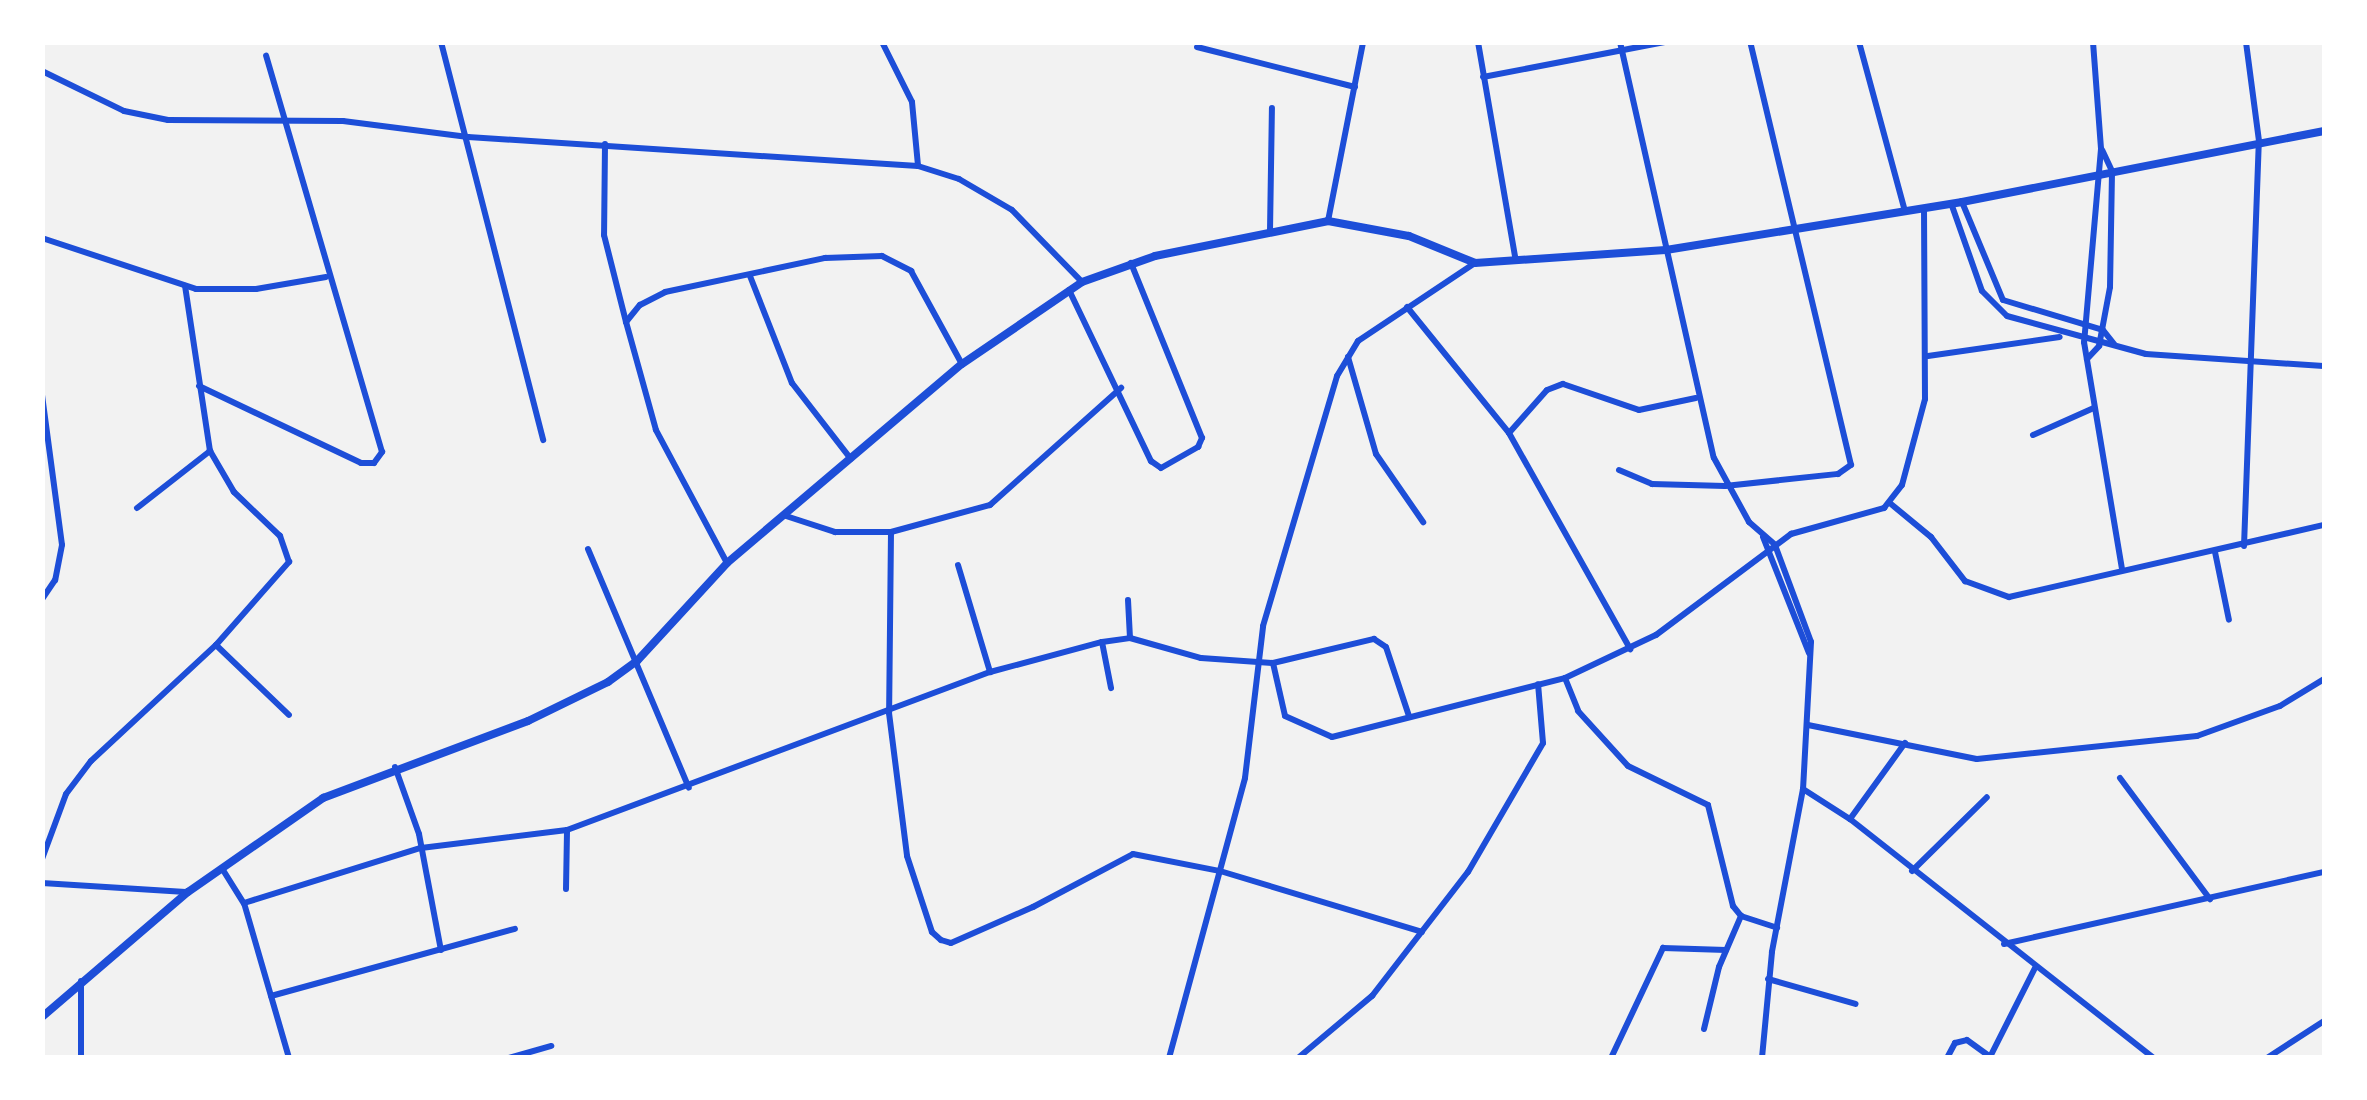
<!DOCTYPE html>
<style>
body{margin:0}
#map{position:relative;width:2367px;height:1100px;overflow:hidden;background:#f2f2f2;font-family:"Open Sans",sans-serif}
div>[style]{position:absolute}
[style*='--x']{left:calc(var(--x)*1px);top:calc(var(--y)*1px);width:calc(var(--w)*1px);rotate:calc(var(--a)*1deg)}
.minor>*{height:6px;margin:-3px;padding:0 3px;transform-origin:3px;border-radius:3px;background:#1d4ed8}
.tertiary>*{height:8px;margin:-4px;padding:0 4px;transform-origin:4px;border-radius:4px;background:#1d4ed8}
span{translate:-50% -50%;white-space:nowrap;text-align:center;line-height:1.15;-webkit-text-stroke:9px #fff;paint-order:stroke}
.frame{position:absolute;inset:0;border:45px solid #fff;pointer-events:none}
</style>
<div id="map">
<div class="minor">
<i style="--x:441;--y:42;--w:411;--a:75.6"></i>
<i style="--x:882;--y:42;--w:67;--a:63.4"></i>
<i style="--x:912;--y:102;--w:64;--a:84.6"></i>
<i style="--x:1478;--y:42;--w:222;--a:80.2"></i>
<i style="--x:1620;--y:42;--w:426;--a:77.3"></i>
<i style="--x:1714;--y:458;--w:73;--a:61.3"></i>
<i style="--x:1749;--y:522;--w:35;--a:41"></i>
<i style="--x:1775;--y:545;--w:103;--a:69.6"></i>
<i style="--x:1811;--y:642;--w:147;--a:93.1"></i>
<i style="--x:1803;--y:789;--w:166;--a:100.8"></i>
<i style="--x:1772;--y:952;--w:106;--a:95.4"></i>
<i style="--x:1859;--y:42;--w:175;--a:74.8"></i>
<i style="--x:2093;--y:42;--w:107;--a:85.7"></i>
<i style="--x:2101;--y:149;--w:194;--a:95"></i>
<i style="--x:2084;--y:342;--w:229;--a:80.5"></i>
<i style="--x:1197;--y:47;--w:163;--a:14.2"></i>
<i style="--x:42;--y:71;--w:91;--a:26"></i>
<i style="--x:124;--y:111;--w:45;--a:11.6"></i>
<i style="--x:168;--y:120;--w:175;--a:0.3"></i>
<i style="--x:343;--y:121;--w:126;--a:7.3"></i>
<i style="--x:468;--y:137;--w:451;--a:3.7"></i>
<i style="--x:918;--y:166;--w:43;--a:17.6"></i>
<i style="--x:959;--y:179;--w:61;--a:30.3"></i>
<i style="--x:1012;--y:210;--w:100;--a:45.8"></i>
<i style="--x:1483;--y:77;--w:185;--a:-10.9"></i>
<i style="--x:605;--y:144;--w:91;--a:90.6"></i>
<i style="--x:604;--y:235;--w:90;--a:75.8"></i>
<i style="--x:1962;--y:202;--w:106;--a:67.3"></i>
<i style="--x:2003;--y:300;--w:104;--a:16.7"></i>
<i style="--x:2103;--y:330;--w:18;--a:52"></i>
<i style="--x:1951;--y:203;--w:93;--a:70.6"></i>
<i style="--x:1982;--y:291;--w:35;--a:45"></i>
<i style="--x:2007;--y:316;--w:144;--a:15.3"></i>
<i style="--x:2146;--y:354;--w:178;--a:3.9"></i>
<i style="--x:1328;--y:221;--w:182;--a:-78.9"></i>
<i style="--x:1270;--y:231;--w:123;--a:-89.1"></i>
<i style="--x:42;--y:238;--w:162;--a:18.3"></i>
<i style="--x:196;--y:289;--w:60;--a:0"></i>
<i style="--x:256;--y:289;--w:71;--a:-9.7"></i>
<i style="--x:750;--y:276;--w:115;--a:68.6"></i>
<i style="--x:792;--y:383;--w:96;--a:52.2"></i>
<i style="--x:1069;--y:290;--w:190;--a:64.4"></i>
<i style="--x:1151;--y:461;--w:12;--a:35"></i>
<i style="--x:1161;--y:468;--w:43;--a:-29.6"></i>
<i style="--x:1198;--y:447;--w:10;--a:-66"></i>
<i style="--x:1202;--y:438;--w:189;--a:-112.1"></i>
<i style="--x:1407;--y:307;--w:162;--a:51"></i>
<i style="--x:1509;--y:433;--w:248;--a:60.7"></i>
<i style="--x:1928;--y:356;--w:133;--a:-8.2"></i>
<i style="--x:1348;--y:357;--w:101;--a:73.9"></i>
<i style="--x:1376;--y:454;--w:83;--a:55.3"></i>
<i style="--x:2087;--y:359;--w:18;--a:-47"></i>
<i style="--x:2099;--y:346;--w:60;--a:-79.4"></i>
<i style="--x:2110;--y:287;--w:116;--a:-89"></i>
<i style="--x:2112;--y:171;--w:23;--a:-115"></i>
<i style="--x:199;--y:386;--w:179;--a:25.4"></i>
<i style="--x:361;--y:463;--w:13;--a:0"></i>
<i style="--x:374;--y:463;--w:14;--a:-54"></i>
<i style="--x:382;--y:452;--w:413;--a:-106.3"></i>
<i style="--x:42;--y:395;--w:151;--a:82.4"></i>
<i style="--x:62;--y:545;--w:36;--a:101"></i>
<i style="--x:55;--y:580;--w:23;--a:124"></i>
<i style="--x:1509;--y:433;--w:57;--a:-48.5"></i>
<i style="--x:1547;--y:390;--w:17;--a:-21"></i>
<i style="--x:1563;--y:384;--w:80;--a:18.9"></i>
<i style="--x:1639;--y:410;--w:58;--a:-11.9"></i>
<i style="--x:2033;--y:435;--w:67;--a:-23.9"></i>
<i style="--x:1619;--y:470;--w:36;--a:23"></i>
<i style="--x:1652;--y:484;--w:73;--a:1.6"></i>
<i style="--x:1725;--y:486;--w:114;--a:-6.1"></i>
<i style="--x:1838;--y:474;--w:16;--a:-35"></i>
<i style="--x:1851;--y:465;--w:435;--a:-103.4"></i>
<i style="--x:1891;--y:504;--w:52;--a:39.5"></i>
<i style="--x:1931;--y:537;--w:56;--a:52.3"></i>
<i style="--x:1965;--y:581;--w:47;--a:20"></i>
<i style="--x:2009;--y:597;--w:323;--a:-12.9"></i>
<i style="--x:137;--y:508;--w:93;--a:-38"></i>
<i style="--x:786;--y:516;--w:52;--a:18.1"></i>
<i style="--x:835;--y:532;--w:56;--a:0"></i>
<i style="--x:891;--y:532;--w:103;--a:-15.3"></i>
<i style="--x:990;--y:505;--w:176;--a:-41.8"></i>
<i style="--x:891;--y:532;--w:181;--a:90.6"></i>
<i style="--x:889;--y:713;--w:144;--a:82.8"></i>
<i style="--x:907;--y:856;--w:80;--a:71.8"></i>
<i style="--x:932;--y:932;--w:12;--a:42"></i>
<i style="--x:941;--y:940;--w:10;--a:17"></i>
<i style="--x:951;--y:943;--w:90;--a:-23.7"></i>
<i style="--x:1033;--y:907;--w:113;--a:-27.9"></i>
<i style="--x:1133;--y:854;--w:89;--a:11.1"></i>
<i style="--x:1220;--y:871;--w:211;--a:16.8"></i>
<i style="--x:1763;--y:537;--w:125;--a:68.4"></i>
<i style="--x:2244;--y:546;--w:405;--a:-87.9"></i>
<i style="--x:2259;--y:141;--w:100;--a:-97.5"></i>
<i style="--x:588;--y:549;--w:259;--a:67.1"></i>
<i style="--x:2215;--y:552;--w:69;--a:78.4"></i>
<i style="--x:727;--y:563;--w:151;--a:-118.1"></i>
<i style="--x:656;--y:430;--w:112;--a:-105.5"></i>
<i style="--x:626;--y:322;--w:22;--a:-51"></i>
<i style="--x:640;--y:305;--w:28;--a:-27"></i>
<i style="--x:665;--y:292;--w:164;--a:-12"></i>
<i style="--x:825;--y:258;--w:57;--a:-2"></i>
<i style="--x:882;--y:256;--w:33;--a:27"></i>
<i style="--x:911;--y:271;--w:106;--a:61.3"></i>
<i style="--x:958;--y:565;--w:112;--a:73.3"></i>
<i style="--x:1128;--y:600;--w:38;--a:87"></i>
<i style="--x:1102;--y:642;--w:47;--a:78.9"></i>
<i style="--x:216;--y:645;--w:101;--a:43.8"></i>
<i style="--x:1273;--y:663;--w:54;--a:77.2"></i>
<i style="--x:1285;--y:716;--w:51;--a:24.1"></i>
<i style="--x:1332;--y:737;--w:240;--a:-14.2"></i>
<i style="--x:1565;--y:678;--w:101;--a:-25.3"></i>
<i style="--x:1656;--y:635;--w:169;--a:-36.8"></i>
<i style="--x:1791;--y:534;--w:97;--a:-15.6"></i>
<i style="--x:1884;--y:508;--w:29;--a:-52"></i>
<i style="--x:1902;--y:485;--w:89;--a:-75"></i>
<i style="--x:1925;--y:399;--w:191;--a:-90.3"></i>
<i style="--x:1565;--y:678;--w:35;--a:68"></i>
<i style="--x:1578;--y:711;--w:74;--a:47.7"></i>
<i style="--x:1628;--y:766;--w:89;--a:26"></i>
<i style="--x:1708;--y:805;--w:104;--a:76.1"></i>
<i style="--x:1733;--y:906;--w:13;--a:51"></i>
<i style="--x:1741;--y:916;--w:38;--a:18"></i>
<i style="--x:1808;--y:725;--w:172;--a:11.4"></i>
<i style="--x:1977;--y:759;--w:221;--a:-6"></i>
<i style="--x:2197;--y:736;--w:88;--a:-19.9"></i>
<i style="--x:2280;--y:706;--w:52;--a:-31.5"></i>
<i style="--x:395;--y:767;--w:71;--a:70.3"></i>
<i style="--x:419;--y:834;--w:118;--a:79.3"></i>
<i style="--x:2120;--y:778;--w:151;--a:53.4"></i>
<i style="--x:1803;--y:789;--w:56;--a:32.6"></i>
<i style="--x:1850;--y:819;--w:387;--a:38.2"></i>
<i style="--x:1850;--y:819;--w:94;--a:-54.1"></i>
<i style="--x:42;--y:859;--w:69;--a:-69.7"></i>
<i style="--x:66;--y:794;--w:41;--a:-52.9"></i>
<i style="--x:91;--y:761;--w:171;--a:-42.9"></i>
<i style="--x:216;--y:645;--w:111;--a:-48.7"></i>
<i style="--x:289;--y:562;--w:28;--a:-109"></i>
<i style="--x:280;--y:536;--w:64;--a:-136.3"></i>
<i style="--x:234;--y:492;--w:48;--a:-120.3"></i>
<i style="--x:210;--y:451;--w:167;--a:-98.6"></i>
<i style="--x:223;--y:870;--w:39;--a:58"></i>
<i style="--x:244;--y:903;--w:161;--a:73.8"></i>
<i style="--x:1912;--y:871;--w:105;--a:-44.6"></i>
<i style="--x:42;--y:883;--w:144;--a:3.6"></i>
<i style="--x:566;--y:889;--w:59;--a:-89"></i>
<i style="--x:244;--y:903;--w:185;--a:-17.3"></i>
<i style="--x:421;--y:848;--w:147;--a:-7"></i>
<i style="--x:567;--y:830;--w:452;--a:-20.5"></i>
<i style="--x:990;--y:672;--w:116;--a:-15"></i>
<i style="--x:1102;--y:642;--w:28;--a:-8"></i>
<i style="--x:1130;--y:638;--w:74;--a:15.7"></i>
<i style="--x:1201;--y:658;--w:72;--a:4"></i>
<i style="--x:1273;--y:663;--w:104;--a:-13.4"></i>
<i style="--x:1374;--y:639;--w:14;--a:34"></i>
<i style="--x:1386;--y:647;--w:73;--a:71.6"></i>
<i style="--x:2004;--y:944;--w:328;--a:-12.7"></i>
<i style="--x:1768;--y:979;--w:91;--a:15.9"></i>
<i style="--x:271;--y:996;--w:253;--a:-15.4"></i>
<i style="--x:1704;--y:1029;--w:64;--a:-76.4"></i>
<i style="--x:1719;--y:967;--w:56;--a:-66.7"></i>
<i style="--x:1990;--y:1057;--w:100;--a:-63.2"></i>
<i style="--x:81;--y:1058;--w:77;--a:-90"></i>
<i style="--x:509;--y:1058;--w:44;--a:-15.9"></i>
<i style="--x:1169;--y:1058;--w:290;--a:-74.8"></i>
<i style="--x:1245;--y:778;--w:153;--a:-83.2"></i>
<i style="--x:1263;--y:626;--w:261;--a:-73.5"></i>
<i style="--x:1337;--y:376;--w:41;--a:-59"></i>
<i style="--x:1358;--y:341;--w:141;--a:-33.7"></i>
<i style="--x:1298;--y:1058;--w:97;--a:-40"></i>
<i style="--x:1372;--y:996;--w:157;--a:-52.3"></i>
<i style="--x:1468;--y:872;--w:149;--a:-59.8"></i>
<i style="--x:1543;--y:743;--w:59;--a:-94.8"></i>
<i style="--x:1611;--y:1058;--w:122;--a:-64.7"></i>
<i style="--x:1663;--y:948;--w:63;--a:1.8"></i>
<i style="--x:1947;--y:1058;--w:17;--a:-62"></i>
<i style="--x:1955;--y:1043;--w:12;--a:-14"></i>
<i style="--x:1967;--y:1040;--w:29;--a:36"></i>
<i style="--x:2267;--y:1058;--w:68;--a:-33"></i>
</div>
<div class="tertiary">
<i style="--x:42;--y:1017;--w:192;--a:-40.6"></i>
<i style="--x:188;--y:892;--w:165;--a:-34.8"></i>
<i style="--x:323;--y:798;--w:219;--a:-20.6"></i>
<i style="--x:528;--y:721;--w:89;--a:-26"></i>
<i style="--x:608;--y:682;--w:36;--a:-36"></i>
<i style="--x:637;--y:661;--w:133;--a:-47.4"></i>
<i style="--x:727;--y:563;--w:308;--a:-40.3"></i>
<i style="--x:962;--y:364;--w:145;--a:-34.3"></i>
<i style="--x:1082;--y:282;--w:77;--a:-19.6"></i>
<i style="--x:1155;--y:256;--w:177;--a:-11.4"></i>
<i style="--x:1328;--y:221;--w:82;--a:10.5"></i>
<i style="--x:1409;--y:236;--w:71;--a:22.2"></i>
<i style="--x:1475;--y:263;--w:191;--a:-3.9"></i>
<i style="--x:1666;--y:250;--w:300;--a:-9.2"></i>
<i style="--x:1962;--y:202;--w:369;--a:-11.1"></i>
</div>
<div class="frame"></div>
</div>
